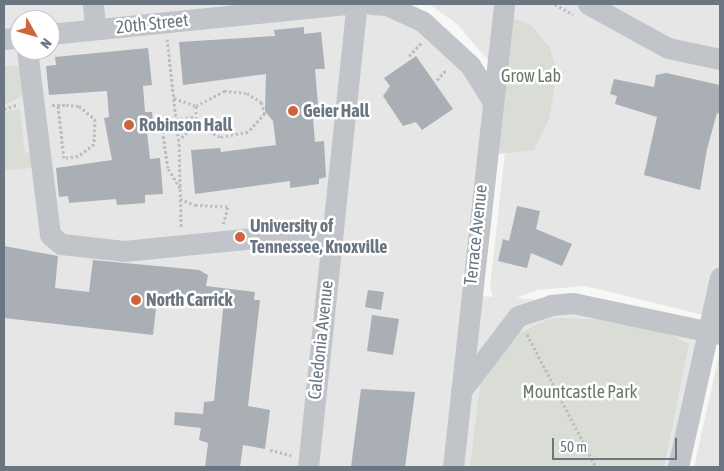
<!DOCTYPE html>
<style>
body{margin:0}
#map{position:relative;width:724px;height:471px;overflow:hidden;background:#f7f7f5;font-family:"Asap Condensed",sans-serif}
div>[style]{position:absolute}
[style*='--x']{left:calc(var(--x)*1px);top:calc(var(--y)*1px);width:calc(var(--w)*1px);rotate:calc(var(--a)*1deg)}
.built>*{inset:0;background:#e5e6e5}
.green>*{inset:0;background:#d9ddd6}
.building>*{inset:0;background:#a9afb4}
.path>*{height:3px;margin-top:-1.5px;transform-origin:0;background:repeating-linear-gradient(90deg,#bbbdc0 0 2.5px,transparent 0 5px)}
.minor>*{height:21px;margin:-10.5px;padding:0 10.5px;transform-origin:10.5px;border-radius:10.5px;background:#c1c4c8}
.dots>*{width:14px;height:14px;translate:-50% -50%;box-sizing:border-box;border:2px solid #fff;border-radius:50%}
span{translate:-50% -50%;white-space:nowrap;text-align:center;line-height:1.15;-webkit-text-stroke:5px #fff;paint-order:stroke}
.street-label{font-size:18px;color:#6a7682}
.park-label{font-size:18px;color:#6b7a68}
.poi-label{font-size:18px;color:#6a7682;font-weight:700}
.left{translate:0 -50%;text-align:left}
.frame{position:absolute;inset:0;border:5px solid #6a7682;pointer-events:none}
.north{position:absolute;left:10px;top:10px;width:50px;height:50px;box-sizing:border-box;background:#fff;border:1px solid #c3c8cd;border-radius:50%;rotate:128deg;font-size:14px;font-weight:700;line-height:20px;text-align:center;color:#6a7682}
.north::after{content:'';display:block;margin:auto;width:18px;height:22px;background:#cf643c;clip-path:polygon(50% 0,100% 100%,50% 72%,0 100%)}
.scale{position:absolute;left:552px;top:438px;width:125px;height:22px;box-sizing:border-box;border:2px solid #6a7682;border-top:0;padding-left:6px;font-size:15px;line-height:18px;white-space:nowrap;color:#6a7682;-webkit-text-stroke:4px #fff;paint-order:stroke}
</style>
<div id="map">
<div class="built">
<i style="clip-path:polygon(evenodd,4px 4px,371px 4px,422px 21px,491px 98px,470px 295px,493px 297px,490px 288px,512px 88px,457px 24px,429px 4px,720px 4px,720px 319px,585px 286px,537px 290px,516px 298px,573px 303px,709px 331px,678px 467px,4px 467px,4px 4px,20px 20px,50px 20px,50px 50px,20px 50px,20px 20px)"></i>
<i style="clip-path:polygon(720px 352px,720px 467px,694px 467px,718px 360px)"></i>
</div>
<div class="green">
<i style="clip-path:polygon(510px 17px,531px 25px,550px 48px,557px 74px,549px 119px,534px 150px,498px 154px)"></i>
<i style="clip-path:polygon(4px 66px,23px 66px,23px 95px,5px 105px)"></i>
<i style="clip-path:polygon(20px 109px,25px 154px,34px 149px,36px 167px,4px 171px,4px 112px)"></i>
<i style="clip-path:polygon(562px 318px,607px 320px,667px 333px,689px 344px,664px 467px,470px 467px,481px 378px,516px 335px,548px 319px)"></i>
</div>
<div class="building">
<i style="clip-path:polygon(304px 27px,304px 34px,321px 32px,325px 69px,315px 69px,319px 116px,313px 117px,315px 142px,324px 141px,326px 177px,319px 179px,319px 184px,290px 188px,290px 181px,195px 194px,191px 150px,220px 148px,221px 152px,276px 145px,273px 121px,265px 111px,266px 74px,183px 85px,179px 42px,275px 36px,274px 30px)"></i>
<i style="clip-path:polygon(148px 48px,152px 85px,143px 86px,145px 112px,152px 112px,154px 132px,147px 133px,150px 159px,160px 158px,163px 194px,145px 195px,145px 203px,117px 205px,116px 199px,69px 203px,68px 196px,59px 197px,56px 168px,112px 160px,104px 118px,109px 117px,107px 91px,49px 95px,46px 66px,56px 65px,55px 57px)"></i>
<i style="clip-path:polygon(416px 56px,453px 109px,422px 130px,416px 122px,403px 126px,383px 96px,390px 86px,384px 78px)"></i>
<i style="clip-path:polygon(666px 73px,720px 85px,720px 114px,717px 113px,707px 149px,700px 190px,644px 175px,657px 117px,615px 104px,617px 96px,610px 94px,614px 79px,654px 87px,656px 75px)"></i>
<i style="clip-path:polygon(517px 206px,540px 211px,536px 229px,572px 244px,562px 266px,531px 253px,527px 268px,498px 261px,503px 239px,509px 241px)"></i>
<i style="clip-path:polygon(4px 246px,58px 256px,55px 288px,89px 292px,93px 260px,199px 270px,208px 275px,206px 286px,255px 292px,254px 300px,260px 300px,248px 406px,270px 410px,265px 449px,243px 445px,240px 467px,205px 467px,208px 443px,199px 440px,201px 428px,174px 425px,175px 412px,203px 414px,204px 402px,214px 401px,224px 300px,196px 298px,195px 303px,157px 299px,153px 335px,4px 318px)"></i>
<i style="clip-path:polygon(368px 290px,384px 292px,381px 310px,365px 307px)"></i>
<i style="clip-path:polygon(372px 315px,399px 319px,393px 355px,367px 351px)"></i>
<i style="clip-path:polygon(361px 389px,415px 392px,405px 467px,351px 467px)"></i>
</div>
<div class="path">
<i style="--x:555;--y:4;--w:21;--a:31"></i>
<i style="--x:167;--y:39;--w:106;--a:83.5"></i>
<i style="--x:179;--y:144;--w:83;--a:88.6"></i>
<i style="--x:409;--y:56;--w:18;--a:-47"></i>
<i style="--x:437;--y:80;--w:13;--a:-48"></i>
<i style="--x:174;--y:98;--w:23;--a:20"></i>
<i style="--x:196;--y:106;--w:32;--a:-28"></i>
<i style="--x:224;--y:91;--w:23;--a:5"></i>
<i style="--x:247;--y:93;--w:17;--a:33"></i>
<i style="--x:261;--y:102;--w:12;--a:70"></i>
<i style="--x:265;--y:113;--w:25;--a:132"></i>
<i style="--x:248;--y:132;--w:28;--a:170"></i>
<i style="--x:220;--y:137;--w:27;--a:-152"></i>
<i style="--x:196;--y:124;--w:18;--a:-90"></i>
<i style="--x:52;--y:105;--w:14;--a:0"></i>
<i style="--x:66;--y:105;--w:13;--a:4"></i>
<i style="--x:79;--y:106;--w:21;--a:39"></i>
<i style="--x:95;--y:119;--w:25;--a:92"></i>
<i style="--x:94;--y:144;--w:20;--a:143"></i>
<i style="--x:78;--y:156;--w:14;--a:172"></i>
<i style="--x:64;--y:158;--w:53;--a:-96.5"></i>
<i style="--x:4;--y:109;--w:13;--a:-18"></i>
<i style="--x:178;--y:141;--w:25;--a:-43"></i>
<i style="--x:180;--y:188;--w:23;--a:-121"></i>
<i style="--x:168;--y:168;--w:47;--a:-98.7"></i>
<i style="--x:161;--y:122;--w:33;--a:-9"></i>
<i style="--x:180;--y:199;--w:16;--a:22"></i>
<i style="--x:195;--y:205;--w:33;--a:3"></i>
<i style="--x:228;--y:207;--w:18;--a:106"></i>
<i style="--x:527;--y:334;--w:150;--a:62.6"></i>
<i style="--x:270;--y:450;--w:22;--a:13"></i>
</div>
<div class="minor">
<i style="--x:93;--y:4;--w:25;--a:85"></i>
<i style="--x:371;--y:4;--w:16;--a:4"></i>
<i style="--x:387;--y:5;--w:38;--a:25"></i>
<i style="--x:422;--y:21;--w:65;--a:42.5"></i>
<i style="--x:470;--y:65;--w:39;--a:58"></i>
<i style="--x:588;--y:4;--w:91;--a:28.8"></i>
<i style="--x:668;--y:48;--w:53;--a:11.9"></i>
<i style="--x:50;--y:34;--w:295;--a:-5.8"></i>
<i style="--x:4;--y:39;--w:16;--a:-7"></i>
<i style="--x:27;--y:50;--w:186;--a:82.9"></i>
<i style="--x:50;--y:235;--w:14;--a:39"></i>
<i style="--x:61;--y:244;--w:63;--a:6.3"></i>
<i style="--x:124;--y:251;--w:210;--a:-5.7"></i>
<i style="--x:461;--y:391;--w:94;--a:-52.8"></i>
<i style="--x:518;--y:316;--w:35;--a:-18"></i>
<i style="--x:551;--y:305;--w:22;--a:-5"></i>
<i style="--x:573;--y:303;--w:150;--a:11.9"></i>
<i style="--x:308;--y:467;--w:466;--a:-84"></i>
<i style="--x:453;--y:467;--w:466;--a:-83.7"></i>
<i style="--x:678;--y:467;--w:194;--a:-77.5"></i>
</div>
<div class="dots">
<i style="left:293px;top:111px;background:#cf643c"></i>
<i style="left:129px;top:125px;background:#cf643c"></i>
<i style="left:240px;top:237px;background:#cf643c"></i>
<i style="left:136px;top:300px;background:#cf643c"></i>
</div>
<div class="street-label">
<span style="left:152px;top:24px;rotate:-6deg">20th Street</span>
<span style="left:476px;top:235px;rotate:-84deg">Terrace Avenue</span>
<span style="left:321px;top:340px;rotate:-84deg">Caledonia Avenue</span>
</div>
<div class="park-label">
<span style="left:531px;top:76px">Grow Lab</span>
<span style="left:580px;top:392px">Mountcastle Park</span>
</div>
<div class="poi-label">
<span class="left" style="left:303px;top:111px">Geier Hall</span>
<span class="left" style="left:139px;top:125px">Robinson Hall</span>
<span class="left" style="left:250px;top:237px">University of<br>Tennessee, Knoxville</span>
<span class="left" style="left:146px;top:300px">North Carrick</span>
</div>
<div class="frame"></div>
<div class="north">N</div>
<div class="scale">50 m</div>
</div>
